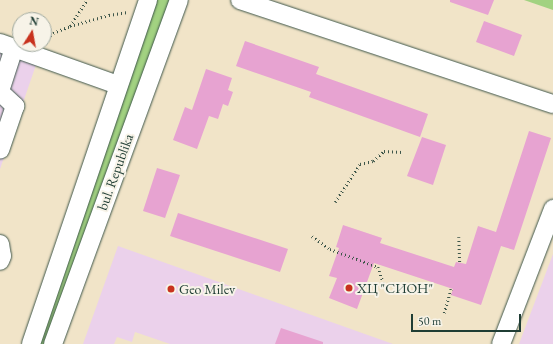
<!DOCTYPE html>
<meta charset="utf-8">
<style>
body{margin:0}
#map{position:relative;width:553px;height:344px;overflow:hidden;background:#f1e4c8;font-family:"EB Garamond",serif}
div>[style]{position:absolute}
[style*='--x']{left:calc(var(--x)*1px);top:calc(var(--y)*1px);width:calc(var(--w)*1px);rotate:calc(var(--a)*1deg)}
.built>*{inset:0;background:#ebd1eb}
.green>*{inset:0;background:#a2d281}
.building>*{inset:0;background:#e7a3d1}
.path>*{height:2.5px;margin-top:-1.25px;transform-origin:0;background:repeating-linear-gradient(90deg,#3e564a 0 1px,transparent 0 4px)}
.roads{filter:drop-shadow(0 0 1px #3e564a) drop-shadow(0 0 1px #3e564a)}
.minor>*{height:18px;margin:-9px;padding:0 9px;transform-origin:9px;border-radius:9px;background:#fff}
.dots>*{width:11px;height:11px;translate:-50% -50%;box-sizing:border-box;border:2px solid #f7f3e8;border-radius:50%}
span{translate:-50% -50%;white-space:nowrap;text-align:center;line-height:1.15;-webkit-text-stroke:4px #f7f3e8;paint-order:stroke}
.street-label{font-size:14px;color:#1f3d34}
.poi-label{font-size:14px;color:#1f3d34}
.left{translate:0 -50%;text-align:left}
.north{position:absolute;left:12px;top:12px;width:40px;height:40px;box-sizing:border-box;background:#f7f3e8;border:1px solid #a1aaa0;border-radius:50%;rotate:11deg;font-size:11px;font-weight:700;line-height:16px;text-align:center;color:#1f3d34}
.north::after{content:'';display:block;margin:auto;width:14px;height:18px;background:#c8321e;clip-path:polygon(50% 0,100% 100%,50% 72%,0 100%)}
.scale{position:absolute;left:411px;top:314px;width:110px;height:18px;box-sizing:border-box;border:2px solid #1f3d34;border-top:0;padding-left:5px;font-size:12px;line-height:14px;white-space:nowrap;color:#1f3d34;-webkit-text-stroke:3px #f7f3e8;paint-order:stroke}
</style>
<div id="map">
<div class="built">
<i style="clip-path:polygon(0 52px,36px 65px,0 169px)"></i>
<i style="clip-path:polygon(118px 246px,393px 344px,170px 344px,135px 332px,132px 342px,117px 337px,114px 344px,83px 344px)"></i>
<i style="clip-path:polygon(553px 254px,553px 344px,519px 344px)"></i>
</div>
<div class="green">
<i style="clip-path:polygon(148px 0,179px 0,53px 344px,31px 344px)"></i>
<i style="clip-path:polygon(524px 0,553px 0,553px 10px)"></i>
</div>
<div class="building">
<i style="clip-path:polygon(450px 0,494px 0,488px 15px,450px 2px)"></i>
<i style="clip-path:polygon(484px 21px,522px 35px,514px 56px,476px 42px)"></i>
<i style="clip-path:polygon(245px 41px,319px 67px,316px 74px,428px 114px,420px 137px,309px 97px,311px 92px,236px 66px)"></i>
<i style="clip-path:polygon(206px 69px,232px 78px,228px 90px,233px 92px,228px 106px,223px 104px,218px 119px,209px 116px,197px 149px,173px 140px,185px 107px,192px 110px)"></i>
<i style="clip-path:polygon(529px 131px,551px 138px,514px 250px,501px 246px,481px 305px,451px 295px,453px 289px,374px 263px,357px 309px,329px 298px,337px 278px,329px 276px,339px 248px,336px 247px,343px 225px,382px 238px,380px 243px,454px 267px,456px 262px,466px 264px,478px 226px,496px 232px)"></i>
<i style="clip-path:polygon(422px 137px,446px 145px,433px 185px,407px 176px)"></i>
<i style="clip-path:polygon(157px 168px,180px 175px,165px 218px,143px 211px)"></i>
<i style="clip-path:polygon(178px 213px,288px 249px,280px 272px,170px 236px)"></i>
<i style="clip-path:polygon(281px 328px,323px 342px,323px 344px,275px 344px)"></i>
</div>
<div class="path">
<i style="--x:70;--y:26;--w:41;--a:-15.8"></i>
<i style="--x:109;--y:15;--w:19;--a:-9"></i>
<i style="--x:44;--y:41;--w:12;--a:-42"></i>
<i style="--x:53;--y:33;--w:18;--a:-22"></i>
<i style="--x:70;--y:26;--w:31;--a:-57"></i>
<i style="--x:335;--y:202;--w:45;--a:-56.7"></i>
<i style="--x:360;--y:164;--w:13;--a:-13"></i>
<i style="--x:373;--y:161;--w:15;--a:-42"></i>
<i style="--x:384;--y:151;--w:18;--a:3"></i>
<i style="--x:312;--y:236;--w:22;--a:36"></i>
<i style="--x:330;--y:249;--w:51;--a:20.6"></i>
<i style="--x:378;--y:267;--w:18;--a:71"></i>
<i style="--x:459;--y:237;--w:26;--a:88"></i>
<i style="--x:444;--y:313;--w:25;--a:-74"></i>
</div>
<div class="roads">
<div class="minor">
<i style="--x:240;--y:0;--w:330;--a:18.4"></i>
<i style="--x:0;--y:43;--w:125;--a:19.6"></i>
<i style="--x:0;--y:91;--w:45;--a:-72"></i>
<i style="--x:0;--y:92;--w:21;--a:43"></i>
<i style="--x:15;--y:106;--w:46;--a:108.8"></i>
<i style="--x:0;--y:244;--w:12;--a:81"></i>
<i style="--x:2;--y:256;--w:5;--a:112"></i>
<i style="--x:31;--y:344;--w:363;--a:-71.2"></i>
<i style="--x:53;--y:344;--w:366;--a:-69.9"></i>
<i style="--x:501;--y:344;--w:145;--a:-68.9"></i>
</div>
</div>
<div class="dots">
<i style="left:349px;top:288px;background:#c8321e"></i>
<i style="left:171px;top:289px;background:#c8321e"></i>
</div>
<div class="street-label">
<span style="left:115px;top:172px;rotate:-70deg">bul. Republika</span>
</div>
<div class="poi-label">
<span class="left" style="left:357px;top:288px">ХЦ "СИОН"</span>
<span class="left" style="left:179px;top:289px">Geo Milev</span>
</div>
<div class="north">N</div>
<div class="scale">50 m</div>
</div>
